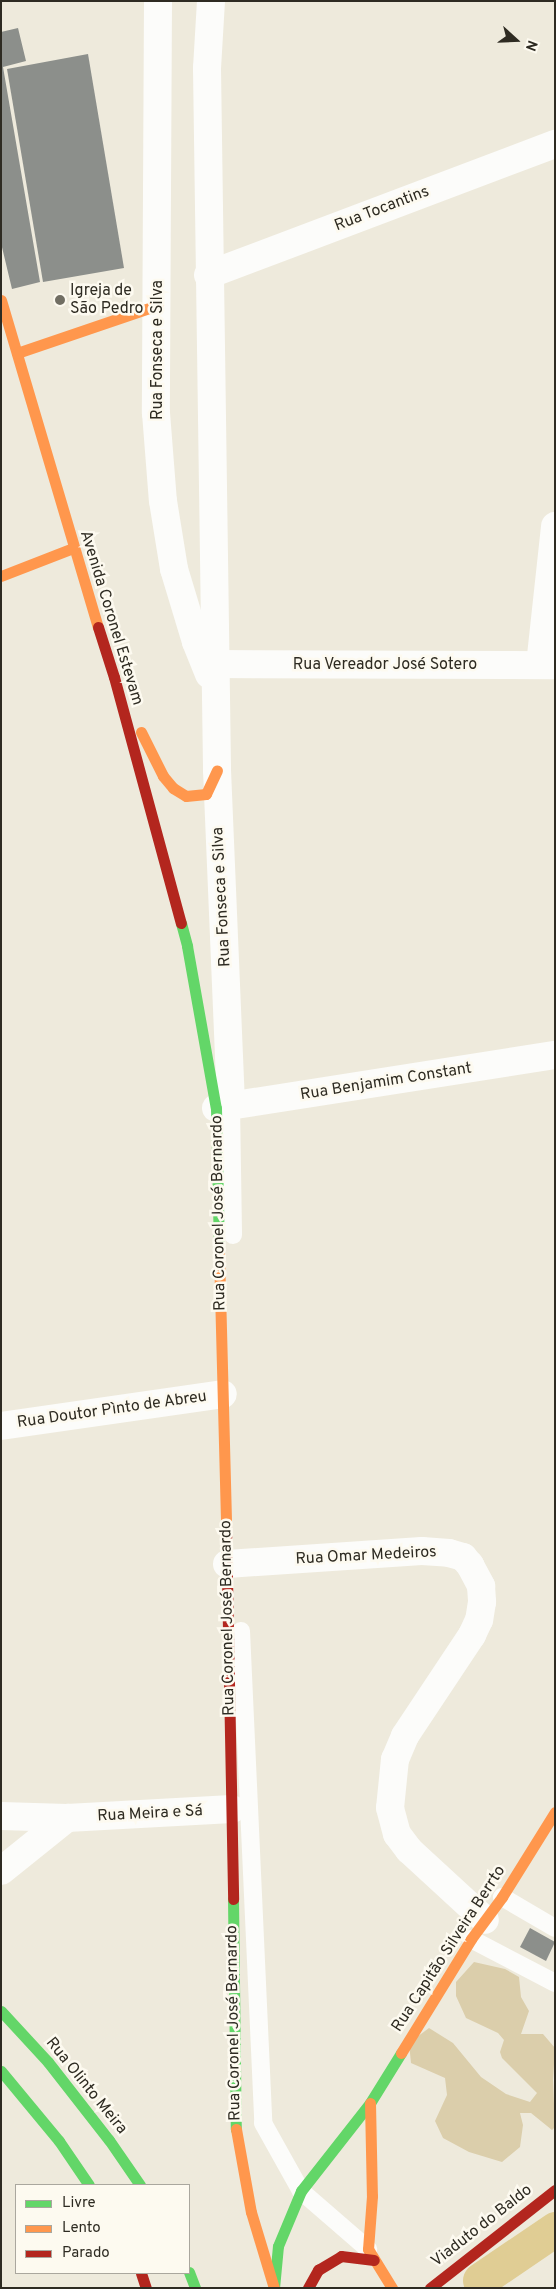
<!DOCTYPE html>
<meta charset="utf-8">
<style>
body{margin:0}
#map{position:relative;width:556px;height:2289px;overflow:hidden;background:#eeeadc;font-family:Overpass,sans-serif}
div>[style]{position:absolute}
[style*='--x']{left:calc(var(--x)*1px);top:calc(var(--y)*1px);width:calc(var(--w)*1px);rotate:calc(var(--a)*1deg)}
.green>*{inset:0;background:#dbceab}
.canal>*{height:35px;margin:-17.5px;padding:0 17.5px;transform-origin:17.5px;border-radius:17.5px;background:#e0cd94}
.building>*{inset:0;background:#8c8f8b}
.lane>*{height:18px;margin:-9px;padding:0 9px;transform-origin:9px;border-radius:9px;background:#fcfcfa}
.street>*{height:28px;margin:-14px;padding:0 14px;transform-origin:14px;border-radius:14px;background:#fcfcfa}
.fast>*{height:11px;margin:-5.5px;padding:0 5.5px;transform-origin:5.5px;border-radius:5.5px;background:#63d668}
.slow>*{height:11px;margin:-5.5px;padding:0 5.5px;transform-origin:5.5px;border-radius:5.5px;background:#ff974d}
.jam>*{height:11px;margin:-5.5px;padding:0 5.5px;transform-origin:5.5px;border-radius:5.5px;background:#b3261e}
.dots>*{width:14px;height:14px;translate:-50% -50%;box-sizing:border-box;border:2px solid #fdfaf0;border-radius:50%}
span{translate:-50% -50%;white-space:nowrap;text-align:center;line-height:1.15;-webkit-text-stroke:5px #fdfaf0;paint-order:stroke}
.street-label{font-size:16px;color:#2e2b22}
.poi-label{font-size:16px;color:#2e2b22}
.left{translate:0 -50%;text-align:left}
.frame{position:absolute;inset:0;border:2px solid #2e2b22;pointer-events:none}
.legend{position:absolute;left:15px;top:2184px;width:175px;height:90px;box-sizing:border-box;background:#fdfaf0;border:1px solid #aaa79e;margin:0;padding:6px 9px;list-style:none;font-size:15px;color:#2e2b22}
.legend li{display:flex;align-items:center;gap:10px;height:25px}
.legend b{width:25px;border:1px solid #aaa79e}
.north{position:absolute;left:491px;top:15px;width:50px;height:50px;-webkit-text-stroke:4px #fdfaf0;paint-order:stroke;rotate:110deg;font-size:14px;font-weight:700;line-height:20px;text-align:center;color:#2e2b22}
.north::after{content:'';display:block;margin:auto;width:18px;height:22px;background:#2e2b22;clip-path:polygon(50% 0,100% 100%,50% 72%,0 100%)}
</style>
<div id="map">
<div class="green">
<i style="clip-path:polygon(474px 1962px,505px 1969px,519px 1977px,521px 1997px,529px 2011px,521px 2034px,543px 2034px,555px 2048px,553px 2080px,555px 2127px,552px 2130px,531px 2113px,520px 2113px,523px 2125px,520px 2147px,502px 2162px,469px 2152px,443px 2138px,435px 2121px,447px 2095px,445px 2078px,411px 2063px,409px 2043px,429px 2028px,453px 2043px,481px 2077px,506px 2094px,530px 2102px,537px 2093px,502px 2058px,500px 2052px,504px 2040px,498px 2033px,466px 2018px,456px 1996px,456px 1982px)"></i>
</div>
<div class="canal">
<i style="--x:480;--y:2280;--w:91;--a:-34.2"></i>
</div>
<div class="building">
<i style="clip-path:polygon(18px 28px,26px 61px,3px 67px,40px 282px,12px 289px,1px 243px,1px 32px)"></i>
<i style="clip-path:polygon(88px 54px,124px 268px,43px 282px,7px 69px)"></i>
<i style="clip-path:polygon(530px 1928px,555px 1942px,546px 1961px,520px 1947px)"></i>
</div>
<div class="lane">
<i style="--x:231;--y:1105;--w:130;--a:89.1"></i>
<i style="--x:241;--y:1631;--w:492;--a:87.4"></i>
<i style="--x:263;--y:2123;--w:78;--a:60.8"></i>
<i style="--x:301;--y:2191;--w:89;--a:40.9"></i>
<i style="--x:502;--y:1897;--w:61;--a:30.3"></i>
<i style="--x:471;--y:1939;--w:95;--a:27.6"></i>
</div>
<div class="street">
<i style="--x:158;--y:1;--w:412;--a:90.3"></i>
<i style="--x:156;--y:413;--w:88;--a:85.5"></i>
<i style="--x:163;--y:501;--w:69;--a:80.8"></i>
<i style="--x:174;--y:569;--w:76;--a:73.2"></i>
<i style="--x:196;--y:642;--w:35;--a:68"></i>
<i style="--x:211;--y:1;--w:67;--a:93.4"></i>
<i style="--x:207;--y:68;--w:702;--a:89.18"></i>
<i style="--x:217;--y:770;--w:335;--a:87.6"></i>
<i style="--x:208;--y:275;--w:371;--a:-20.7"></i>
<i style="--x:215;--y:664;--w:340;--a:0.2"></i>
<i style="--x:540;--y:665;--w:140;--a:-83.8"></i>
<i style="--x:216;--y:1108;--w:343;--a:-8.9"></i>
<i style="--x:1;--y:1426;--w:224;--a:-8.2"></i>
<i style="--x:227;--y:1564;--w:195;--a:-3.8"></i>
<i style="--x:422;--y:1551;--w:27;--a:4"></i>
<i style="--x:449;--y:1553;--w:15;--a:16"></i>
<i style="--x:463;--y:1557;--w:11;--a:49"></i>
<i style="--x:470;--y:1565;--w:24;--a:62"></i>
<i style="--x:481;--y:1586;--w:16;--a:86"></i>
<i style="--x:482;--y:1602;--w:18;--a:99"></i>
<i style="--x:479;--y:1620;--w:17;--a:115"></i>
<i style="--x:472;--y:1635;--w:121;--a:123.6"></i>
<i style="--x:405;--y:1736;--w:25;--a:113"></i>
<i style="--x:395;--y:1759;--w:49;--a:95.8"></i>
<i style="--x:390;--y:1808;--w:27;--a:75"></i>
<i style="--x:397;--y:1834;--w:20;--a:53"></i>
<i style="--x:409;--y:1850;--w:103;--a:42.6"></i>
<i style="--x:1;--y:1816;--w:66;--a:1.7"></i>
<i style="--x:67;--y:1818;--w:165;--a:-3.1"></i>
<i style="--x:1;--y:1871;--w:85;--a:-38.8"></i>
</div>
<div class="fast">
<i style="--x:181;--y:923;--w:24;--a:75"></i>
<i style="--x:187;--y:946;--w:165;--a:79.9"></i>
<i style="--x:216;--y:1108;--w:145;--a:88.8"></i>
<i style="--x:233;--y:1899;--w:230;--a:89.3"></i>
<i style="--x:1;--y:2011;--w:69;--a:47.3"></i>
<i style="--x:48;--y:2062;--w:99;--a:52"></i>
<i style="--x:109;--y:2140;--w:55;--a:55.4"></i>
<i style="--x:1;--y:2071;--w:91;--a:50.4"></i>
<i style="--x:59;--y:2141;--w:53;--a:55.7"></i>
<i style="--x:189;--y:2272;--w:17;--a:69"></i>
<i style="--x:274;--y:2288;--w:42;--a:-84.6"></i>
<i style="--x:278;--y:2246;--w:60;--a:-67.3"></i>
<i style="--x:301;--y:2191;--w:112;--a:-51.9"></i>
<i style="--x:370;--y:2103;--w:59;--a:-58.2"></i>
</div>
<div class="slow">
<i style="--x:1;--y:300;--w:341;--a:73.5"></i>
<i style="--x:17;--y:353;--w:149;--a:-18.8"></i>
<i style="--x:1;--y:576;--w:77;--a:-21.3"></i>
<i style="--x:141;--y:732;--w:49;--a:63.4"></i>
<i style="--x:163;--y:776;--w:16;--a:50"></i>
<i style="--x:173;--y:788;--w:15;--a:32"></i>
<i style="--x:186;--y:796;--w:20;--a:-6"></i>
<i style="--x:206;--y:794;--w:26;--a:-65"></i>
<i style="--x:219;--y:1253;--w:273;--a:88.5"></i>
<i style="--x:401;--y:2053;--w:134;--a:-58.4"></i>
<i style="--x:471;--y:1939;--w:52;--a:-53.6"></i>
<i style="--x:502;--y:1897;--w:100;--a:-58.1"></i>
<i style="--x:370;--y:2103;--w:93;--a:88.8"></i>
<i style="--x:372;--y:2196;--w:53;--a:94.3"></i>
<i style="--x:368;--y:2249;--w:46;--a:58.4"></i>
<i style="--x:236;--y:2129;--w:84;--a:79.8"></i>
<i style="--x:251;--y:2212;--w:79;--a:73.2"></i>
</div>
<div class="jam">
<i style="--x:98;--y:627;--w:52;--a:72.3"></i>
<i style="--x:114;--y:677;--w:255;--a:74.8"></i>
<i style="--x:226;--y:1526;--w:373;--a:88.9"></i>
<i style="--x:141;--y:2273;--w:16;--a:72"></i>
<i style="--x:308;--y:2288;--w:21;--a:-61"></i>
<i style="--x:318;--y:2270;--w:27;--a:-31"></i>
<i style="--x:341;--y:2256;--w:33;--a:7"></i>
<i style="--x:430;--y:2288;--w:159;--a:-38.1"></i>
</div>
<div class="dots">
<i style="left:60px;top:300px;background:#716e63"></i>
</div>
<div class="street-label">
<span style="left:382px;top:209px;rotate:-21deg">Rua Tocantins</span>
<span style="left:158px;top:350px;rotate:-90deg">Rua Fonseca e Silva</span>
<span style="left:111px;top:618px;rotate:73deg">Avenida Coronel Estevam</span>
<span style="left:385px;top:665px">Rua Vereador José Sotero</span>
<span style="left:222px;top:897px;rotate:-93deg">Rua Fonseca e Silva</span>
<span style="left:386px;top:1082px;rotate:-9deg">Rua Benjamim Constant</span>
<span style="left:219px;top:1213px;rotate:-91deg">Rua Coronel José Bernardo</span>
<span style="left:112px;top:1410px;rotate:-8deg">Rua Doutor Pìnto de Abreu</span>
<span style="left:366px;top:1556px;rotate:-3deg">Rua Omar Medeiros</span>
<span style="left:228px;top:1618px;rotate:-91deg">Rua Coronel José Bernardo</span>
<span style="left:150px;top:1814px;rotate:-3deg">Rua Meira e Sá</span>
<span style="left:449px;top:1949px;rotate:-57deg">Rua Capitão Silveira Berrto</span>
<span style="left:234px;top:2023px;rotate:-91deg">Rua Coronel José Bernardo</span>
<span style="left:86px;top:2086px;rotate:51deg">Rua Olinto Meira</span>
<span style="left:482px;top:2226px;rotate:-38deg">Viaduto do Baldo</span>
</div>
<div class="poi-label">
<span class="left" style="left:70px;top:300px">Igreja de<br>São Pedro</span>
</div>
<div class="frame"></div>
<ul class="legend">
<li><b style="height:6px;background:#63d668"></b>Livre</li>
<li><b style="height:6px;background:#ff974d"></b>Lento</li>
<li><b style="height:6px;background:#b3261e"></b>Parado</li>
</ul>
<div class="north">N</div>
</div>
